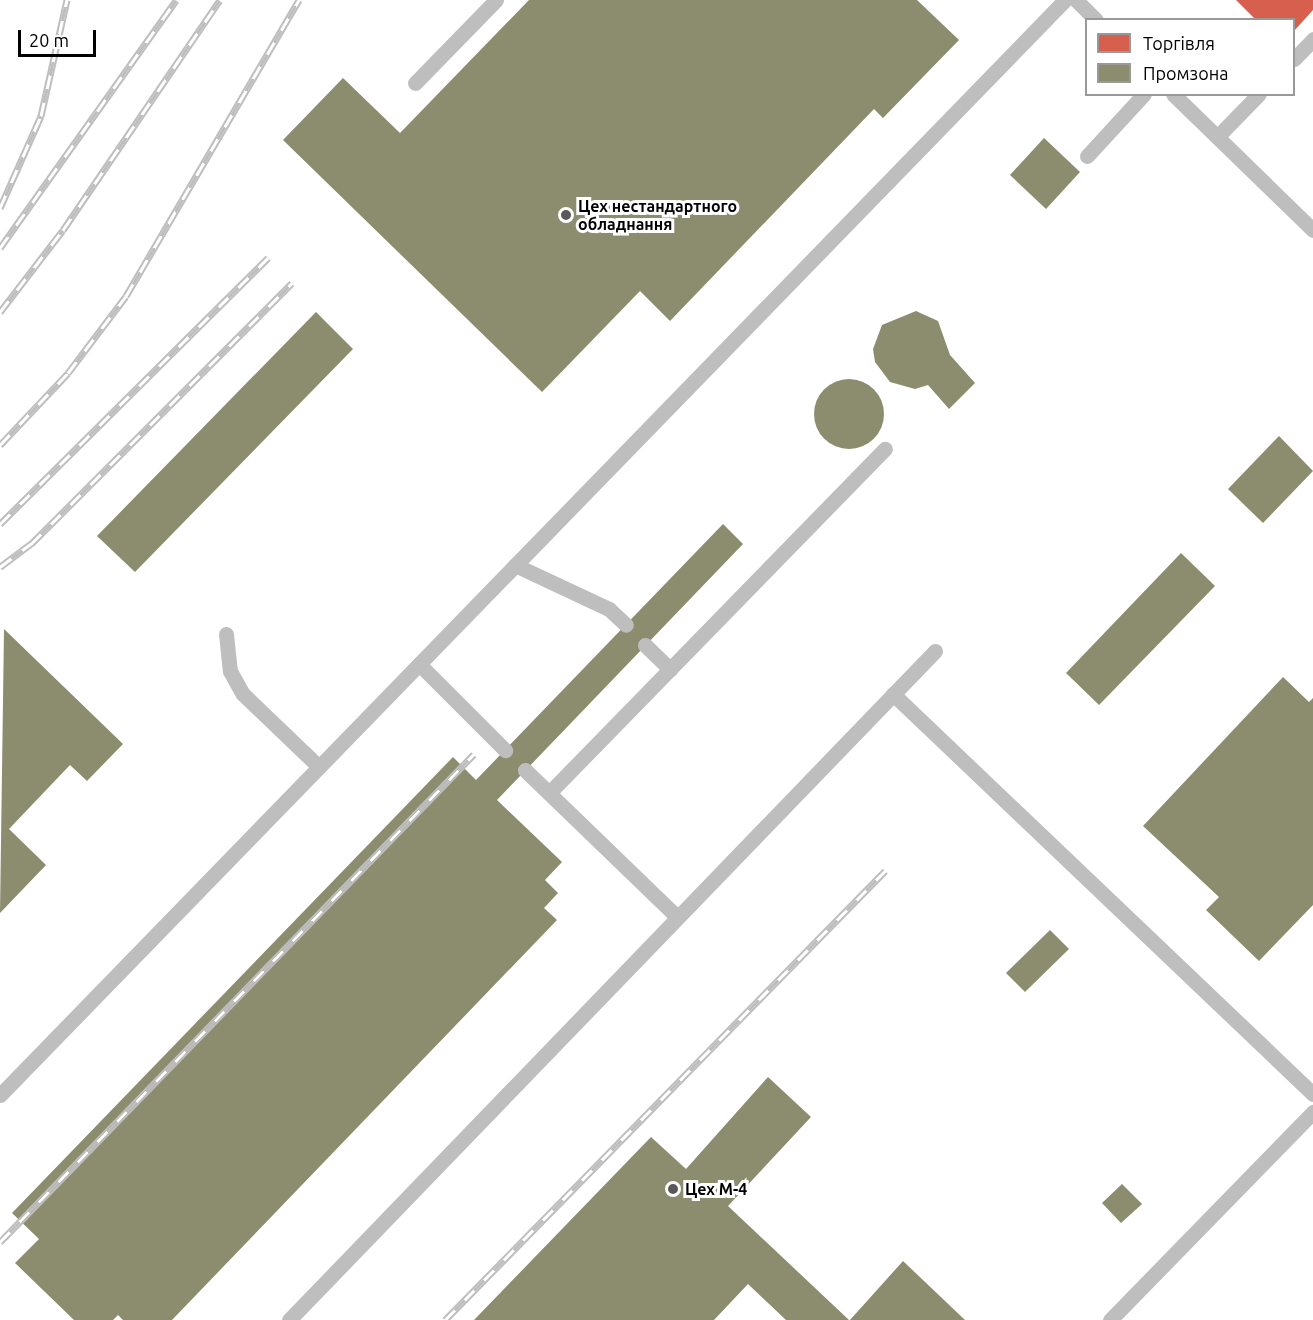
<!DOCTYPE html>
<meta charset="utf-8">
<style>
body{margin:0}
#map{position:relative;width:1313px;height:1320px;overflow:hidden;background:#fff;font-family:Ubuntu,sans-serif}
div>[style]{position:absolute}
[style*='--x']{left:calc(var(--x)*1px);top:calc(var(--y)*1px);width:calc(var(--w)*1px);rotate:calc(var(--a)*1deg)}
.shops>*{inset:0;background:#d6604d}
.industry>*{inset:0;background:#8c8c6e}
.round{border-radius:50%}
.lane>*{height:15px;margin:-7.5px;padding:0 7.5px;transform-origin:7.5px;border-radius:7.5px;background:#bebebe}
.rail>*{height:7px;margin-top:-3.5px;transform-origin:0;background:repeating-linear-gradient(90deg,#fff 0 14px,#bebebe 0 28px);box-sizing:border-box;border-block:2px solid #bebebe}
.dots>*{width:16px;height:16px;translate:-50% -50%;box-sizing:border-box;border:3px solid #fff;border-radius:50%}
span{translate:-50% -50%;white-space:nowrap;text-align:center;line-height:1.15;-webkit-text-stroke:6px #fff;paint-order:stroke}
.poi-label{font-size:16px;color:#000;font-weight:700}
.left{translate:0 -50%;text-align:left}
.legend{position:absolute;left:1085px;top:18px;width:210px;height:78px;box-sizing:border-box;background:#fff;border:2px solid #999;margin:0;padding:8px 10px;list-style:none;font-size:18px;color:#000}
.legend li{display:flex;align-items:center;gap:12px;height:30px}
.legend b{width:30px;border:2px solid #999}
.scale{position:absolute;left:18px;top:30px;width:78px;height:27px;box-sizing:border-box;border:3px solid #000;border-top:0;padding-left:8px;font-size:18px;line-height:21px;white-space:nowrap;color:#000;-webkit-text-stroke:4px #fff;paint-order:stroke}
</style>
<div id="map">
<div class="shops">
<i style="clip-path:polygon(1236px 0,1313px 0,1313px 10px,1294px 31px,1294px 20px,1256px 20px)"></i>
</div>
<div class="industry">
<i style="clip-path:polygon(529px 0,917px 0,959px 40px,883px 118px,874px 109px,670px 321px,640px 291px,542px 392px,283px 140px,343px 78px,400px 133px)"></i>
<i style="clip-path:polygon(1044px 138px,1080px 172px,1046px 209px,1010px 175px)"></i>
<i style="clip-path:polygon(916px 311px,938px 321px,950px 355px,975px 383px,949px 409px,928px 385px,915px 389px,890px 382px,875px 362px,873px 349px,882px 325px)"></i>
<i style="clip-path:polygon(316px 312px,353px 349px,135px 572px,97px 536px)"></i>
<i class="round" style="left:814px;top:379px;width:70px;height:70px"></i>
<i style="clip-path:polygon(1279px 436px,1313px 471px,1263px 523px,1228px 489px)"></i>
<i style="clip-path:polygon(723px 524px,743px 544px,497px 800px,562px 862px,545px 880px,558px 893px,544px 908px,557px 920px,172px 1320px,123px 1320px,118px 1315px,113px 1320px,74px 1320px,15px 1263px,39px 1239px,12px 1213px,453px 757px,476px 780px)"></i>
<i style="clip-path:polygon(1181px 553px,1215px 586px,1099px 705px,1066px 673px)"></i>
<i style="clip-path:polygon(4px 629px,123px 744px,87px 781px,70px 765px,9px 829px,46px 865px,0 913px)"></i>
<i style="clip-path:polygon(1283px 677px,1309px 702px,1313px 698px,1313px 905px,1259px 961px,1206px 910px,1219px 897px,1143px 826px)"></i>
<i style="clip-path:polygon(1050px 930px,1069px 949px,1025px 992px,1006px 973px)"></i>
<i style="clip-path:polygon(768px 1077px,811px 1117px,728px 1206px,849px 1320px,786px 1320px,748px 1284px,714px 1320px,474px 1320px,651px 1137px,686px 1169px)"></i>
<i style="clip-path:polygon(1122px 1184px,1142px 1204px,1121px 1223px,1102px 1203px)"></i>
<i style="clip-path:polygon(903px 1261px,965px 1320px,850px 1320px)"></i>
</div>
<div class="lane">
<i style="--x:1076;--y:0;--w:28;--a:45"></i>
<i style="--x:1294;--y:59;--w:28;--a:-46"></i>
<i style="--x:415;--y:83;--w:116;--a:-45.7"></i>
<i style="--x:1173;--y:94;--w:195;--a:44.2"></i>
<i style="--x:1217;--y:137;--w:60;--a:-45.7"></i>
<i style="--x:1087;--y:156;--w:84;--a:-47.4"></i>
<i style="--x:515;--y:565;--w:104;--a:25.1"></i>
<i style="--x:609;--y:609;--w:23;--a:43"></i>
<i style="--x:226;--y:634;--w:37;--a:84"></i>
<i style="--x:230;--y:671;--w:26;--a:61"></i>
<i style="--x:243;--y:694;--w:105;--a:43.8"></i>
<i style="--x:645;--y:645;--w:35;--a:44"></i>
<i style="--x:419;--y:664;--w:122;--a:45"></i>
<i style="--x:893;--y:694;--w:580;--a:43.6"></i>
<i style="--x:525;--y:770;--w:211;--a:44"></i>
<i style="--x:549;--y:793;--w:481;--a:-45.7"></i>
<i style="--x:0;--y:1095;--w:1527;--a:-45.8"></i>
<i style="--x:289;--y:1320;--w:930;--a:-46"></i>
<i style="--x:1110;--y:1320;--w:291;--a:-45.7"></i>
</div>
<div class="rail">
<i style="--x:0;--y:208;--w:101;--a:-66"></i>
<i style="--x:41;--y:116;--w:119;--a:-77.4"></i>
<i style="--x:0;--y:248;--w:304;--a:-54.6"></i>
<i style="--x:0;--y:312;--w:103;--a:-52.5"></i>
<i style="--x:63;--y:230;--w:278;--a:-55.7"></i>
<i style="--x:0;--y:445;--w:99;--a:-46.6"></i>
<i style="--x:68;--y:373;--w:96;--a:-53"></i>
<i style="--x:126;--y:296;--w:343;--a:-59.7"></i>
<i style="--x:0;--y:524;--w:378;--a:-44.8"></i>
<i style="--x:0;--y:567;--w:39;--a:-37"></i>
<i style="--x:31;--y:544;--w:369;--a:-45"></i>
<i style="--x:0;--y:1242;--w:680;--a:-45.83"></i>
<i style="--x:445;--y:1320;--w:629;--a:-45.58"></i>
</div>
<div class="dots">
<i style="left:566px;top:215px;background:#595959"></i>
<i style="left:673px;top:1189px;background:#595959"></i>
</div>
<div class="poi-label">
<span class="left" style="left:578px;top:215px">Цех нестандартного<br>обладнання</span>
<span class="left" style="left:685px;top:1189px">Цех М-4</span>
</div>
<ul class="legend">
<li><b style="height:16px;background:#d6604d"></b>Торгівля</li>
<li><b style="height:16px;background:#8c8c6e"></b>Промзона</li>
</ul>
<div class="scale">20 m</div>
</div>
